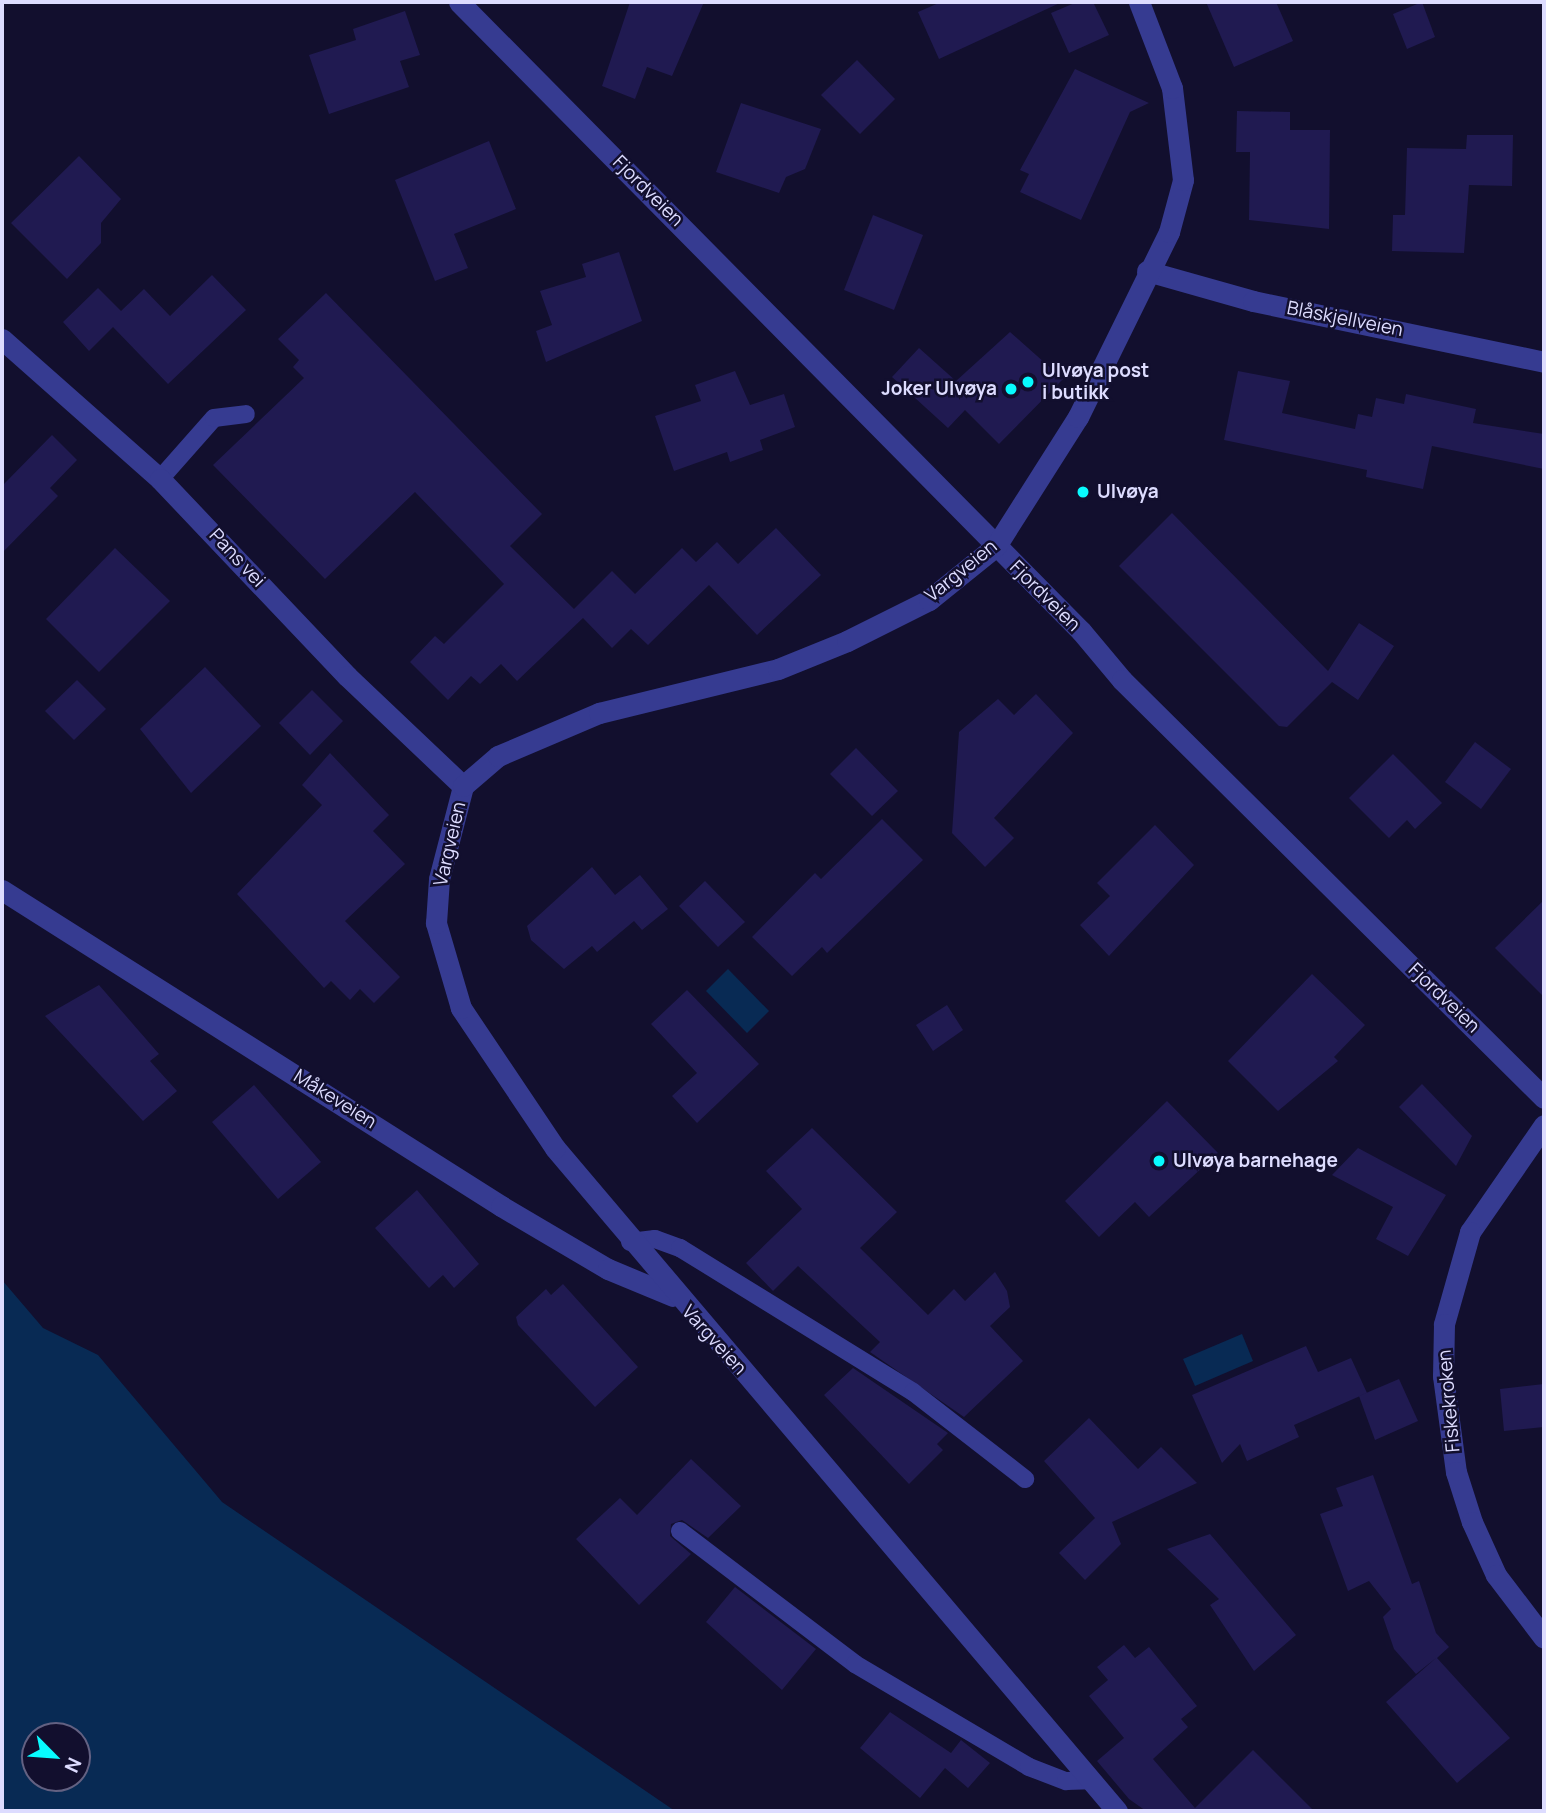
<!DOCTYPE html>
<meta charset="utf-8">
<style>
body{margin:0}
#map{position:relative;width:1546px;height:1813px;overflow:hidden;background:#120f2e;font-family:Manrope,sans-serif}
div>[style]{position:absolute}
[style*='--x']{left:calc(var(--x)*1px);top:calc(var(--y)*1px);width:calc(var(--w)*1px);rotate:calc(var(--a)*1deg)}
.water>*{inset:0;background:#082a54}
.building>*{inset:0;background:#201a51}
.lane>*{height:18px;margin:-9px;padding:0 9px;transform-origin:9px;border-radius:9px;background:#363b91}
.street>*{height:21px;margin:-10.5px;padding:0 10.5px;transform-origin:10.5px;border-radius:10.5px;background:#363b91}
.dots>*{width:19px;height:19px;translate:-50% -50%;box-sizing:border-box;border:4px solid #120f2e;border-radius:50%}
span{translate:-50% -50%;white-space:nowrap;text-align:center;line-height:1.15;-webkit-text-stroke:5px #120f2e;paint-order:stroke}
.street-label{font-size:19px;color:#dddcff}
.poi-label{font-size:19px;color:#dddcff;font-weight:700}
.left{translate:0 -50%;text-align:left}
.right{translate:-100% -50%;text-align:right}
.frame{position:absolute;inset:0;border:4px solid #dddcff;pointer-events:none}
.north{position:absolute;left:21px;top:1722px;width:70px;height:70px;box-sizing:border-box;background:#120f2e;border:2px solid #636182;border-radius:50%;rotate:115deg;font-size:19px;font-weight:700;line-height:28px;text-align:center;color:#dddcff}
.north::after{content:'';display:block;margin:auto;width:24px;height:32px;background:#08fbff;clip-path:polygon(50% 0,100% 100%,50% 72%,0 100%)}
</style>
<div id="map">
<div class="water">
<i style="clip-path:polygon(728px 969px,769px 1011px,747px 1033px,706px 991px)"></i>
<i style="clip-path:polygon(evenodd,2px 1280px,43px 1328px,98px 1355px,222px 1502px,675px 1811px,2px 1811px,2px 1280px,35px 1736px,77px 1736px,77px 1778px,35px 1778px,35px 1736px)"></i>
<i style="clip-path:polygon(1242px 1334px,1253px 1361px,1195px 1386px,1183px 1359px)"></i>
</div>
<div class="building">
<i style="clip-path:polygon(630px 2px,704px 2px,672px 76px,647px 67px,635px 99px,602px 86px)"></i>
<i style="clip-path:polygon(941px 2px,1062px 2px,939px 59px,918px 12px)"></i>
<i style="clip-path:polygon(1077px 2px,1093px 2px,1109px 35px,1069px 53px,1051px 13px)"></i>
<i style="clip-path:polygon(1206px 2px,1276px 2px,1293px 41px,1234px 67px)"></i>
<i style="clip-path:polygon(1422px 2px,1435px 37px,1407px 49px,1393px 14px)"></i>
<i style="clip-path:polygon(405px 11px,420px 55px,400px 61px,409px 87px,329px 114px,309px 55px,356px 40px,353px 29px)"></i>
<i style="clip-path:polygon(857px 60px,895px 99px,860px 134px,821px 95px)"></i>
<i style="clip-path:polygon(1075px 69px,1149px 103px,1130px 112px,1081px 220px,1020px 192px,1029px 174px,1020px 170px)"></i>
<i style="clip-path:polygon(741px 103px,821px 129px,805px 169px,786px 177px,779px 193px,716px 172px)"></i>
<i style="clip-path:polygon(1237px 111px,1290px 112px,1290px 130px,1330px 130px,1329px 229px,1249px 220px,1250px 152px,1236px 152px)"></i>
<i style="clip-path:polygon(1467px 135px,1513px 135px,1512px 186px,1469px 185px,1464px 253px,1392px 251px,1393px 215px,1405px 215px,1407px 148px,1466px 149px)"></i>
<i style="clip-path:polygon(489px 141px,516px 209px,454px 234px,468px 268px,435px 281px,395px 180px)"></i>
<i style="clip-path:polygon(79px 156px,121px 199px,101px 223px,101px 243px,67px 279px,11px 223px)"></i>
<i style="clip-path:polygon(873px 215px,923px 235px,894px 310px,844px 290px)"></i>
<i style="clip-path:polygon(619px 252px,642px 321px,546px 362px,536px 331px,552px 325px,540px 291px,586px 277px,582px 264px)"></i>
<i style="clip-path:polygon(212px 275px,246px 310px,168px 384px,113px 327px,89px 351px,63px 322px,98px 288px,121px 311px,144px 289px,170px 316px)"></i>
<i style="clip-path:polygon(326px 293px,542px 514px,510px 546px,574px 609px,612px 571px,635px 594px,682px 548px,696px 562px,717px 542px,738px 564px,776px 528px,821px 575px,757px 635px,709px 585px,648px 645px,631px 629px,612px 648px,583px 618px,517px 681px,501px 664px,480px 684px,471px 676px,448px 700px,410px 662px,435px 636px,444px 644px,504px 584px,415px 492px,325px 579px,213px 465px,304px 378px,293px 367px,299px 360px,278px 339px)"></i>
<i style="clip-path:polygon(1010px 332px,1063px 379px,999px 444px,965px 410px,948px 428px,892px 377px,919px 348px,956px 381px)"></i>
<i style="clip-path:polygon(735px 371px,750px 405px,784px 394px,795px 427px,760px 440px,763px 450px,730px 462px,727px 452px,674px 471px,655px 416px,701px 401px,695px 385px)"></i>
<i style="clip-path:polygon(1238px 371px,1290px 381px,1282px 413px,1355px 429px,1358px 414px,1372px 417px,1376px 398px,1404px 404px,1406px 394px,1476px 409px,1473px 423px,1544px 434px,1544px 469px,1432px 446px,1423px 489px,1366px 477px,1367px 470px,1224px 440px)"></i>
<i style="clip-path:polygon(52px 435px,77px 460px,50px 488px,58px 496px,2px 553px,2px 486px)"></i>
<i style="clip-path:polygon(1172px 513px,1328px 671px,1359px 623px,1394px 646px,1358px 700px,1332px 682px,1287px 727px,1279px 726px,1119px 566px)"></i>
<i style="clip-path:polygon(115px 548px,170px 601px,99px 672px,46px 619px)"></i>
<i style="clip-path:polygon(205px 667px,261px 726px,191px 793px,140px 729px)"></i>
<i style="clip-path:polygon(77px 680px,106px 709px,74px 740px,45px 711px)"></i>
<i style="clip-path:polygon(312px 690px,343px 721px,310px 755px,279px 723px)"></i>
<i style="clip-path:polygon(1036px 694px,1073px 733px,994px 818px,1014px 838px,985px 867px,952px 833px,959px 732px,998px 699px,1014px 715px)"></i>
<i style="clip-path:polygon(1475px 742px,1511px 769px,1481px 809px,1445px 782px)"></i>
<i style="clip-path:polygon(856px 748px,898px 791px,872px 816px,830px 774px)"></i>
<i style="clip-path:polygon(330px 753px,389px 815px,373px 831px,405px 864px,345px 921px,400px 977px,374px 1003px,360px 989px,350px 1000px,331px 981px,324px 988px,237px 894px,322px 805px,302px 785px)"></i>
<i style="clip-path:polygon(1393px 754px,1442px 803px,1415px 829px,1407px 820px,1389px 838px,1349px 798px)"></i>
<i style="clip-path:polygon(882px 819px,923px 860px,827px 953px,822px 947px,792px 976px,752px 937px,815px 873px,821px 879px)"></i>
<i style="clip-path:polygon(1155px 825px,1194px 865px,1109px 956px,1080px 925px,1110px 896px,1097px 883px)"></i>
<i style="clip-path:polygon(592px 867px,615px 895px,640px 875px,668px 909px,642px 930px,634px 921px,597px 952px,592px 946px,564px 969px,531px 940px,527px 926px)"></i>
<i style="clip-path:polygon(705px 881px,745px 922px,718px 947px,679px 906px)"></i>
<i style="clip-path:polygon(1544px 900px,1544px 997px,1495px 948px)"></i>
<i style="clip-path:polygon(1312px 974px,1365px 1025px,1334px 1057px,1338px 1061px,1278px 1111px,1228px 1061px)"></i>
<i style="clip-path:polygon(99px 985px,159px 1054px,150px 1061px,177px 1091px,143px 1121px,45px 1016px)"></i>
<i style="clip-path:polygon(687px 990px,759px 1064px,697px 1123px,672px 1096px,697px 1073px,651px 1024px)"></i>
<i style="clip-path:polygon(947px 1005px,963px 1030px,933px 1051px,916px 1025px)"></i>
<i style="clip-path:polygon(1422px 1084px,1472px 1136px,1456px 1166px,1399px 1107px)"></i>
<i style="clip-path:polygon(254px 1085px,321px 1162px,278px 1199px,212px 1122px)"></i>
<i style="clip-path:polygon(1167px 1101px,1218px 1153px,1149px 1217px,1135px 1202px,1099px 1237px,1065px 1201px)"></i>
<i style="clip-path:polygon(812px 1128px,897px 1212px,860px 1248px,928px 1315px,954px 1289px,965px 1301px,995px 1272px,1007px 1291px,1010px 1307px,990px 1326px,1023px 1361px,964px 1417px,870px 1352px,880px 1342px,798px 1266px,773px 1291px,746px 1263px,802px 1209px,766px 1171px)"></i>
<i style="clip-path:polygon(1358px 1148px,1446px 1195px,1408px 1256px,1376px 1239px,1393px 1207px,1332px 1175px)"></i>
<i style="clip-path:polygon(417px 1190px,479px 1264px,454px 1288px,443px 1275px,429px 1288px,375px 1228px)"></i>
<i style="clip-path:polygon(563px 1284px,638px 1367px,595px 1407px,518px 1325px,516px 1317px,546px 1289px,551px 1295px)"></i>
<i style="clip-path:polygon(1306px 1346px,1318px 1372px,1351px 1358px,1367px 1393px,1294px 1425px,1299px 1437px,1247px 1461px,1240px 1444px,1222px 1463px,1192px 1395px)"></i>
<i style="clip-path:polygon(853px 1368px,948px 1433px,937px 1444px,943px 1450px,909px 1484px,824px 1395px)"></i>
<i style="clip-path:polygon(1399px 1379px,1418px 1421px,1375px 1440px,1359px 1396px)"></i>
<i style="clip-path:polygon(1544px 1384px,1544px 1427px,1504px 1431px,1500px 1389px)"></i>
<i style="clip-path:polygon(1089px 1418px,1138px 1469px,1161px 1447px,1197px 1483px,1112px 1522px,1121px 1544px,1085px 1580px,1059px 1553px,1095px 1518px,1044px 1461px)"></i>
<i style="clip-path:polygon(691px 1459px,741px 1506px,708px 1538px,682px 1520px,671px 1524px,670px 1536px,691px 1554px,639px 1605px,576px 1539px,620px 1498px,637px 1515px)"></i>
<i style="clip-path:polygon(1373px 1475px,1412px 1584px,1419px 1581px,1436px 1633px,1449px 1647px,1437px 1658px,1510px 1738px,1457px 1783px,1386px 1702px,1436px 1658px,1416px 1674px,1394px 1649px,1383px 1617px,1391px 1609px,1369px 1581px,1348px 1591px,1320px 1514px,1343px 1506px,1336px 1488px)"></i>
<i style="clip-path:polygon(1210px 1534px,1296px 1635px,1254px 1671px,1210px 1605px,1219px 1599px,1167px 1549px)"></i>
<i style="clip-path:polygon(735px 1587px,816px 1649px,782px 1690px,706px 1622px)"></i>
<i style="clip-path:polygon(1124px 1645px,1135px 1658px,1149px 1647px,1197px 1706px,1181px 1719px,1188px 1727px,1153px 1759px,1195px 1808px,1253px 1750px,1314px 1811px,1146px 1811px,1129px 1799px,1097px 1761px,1124px 1738px,1089px 1696px,1108px 1680px,1097px 1667px)"></i>
<i style="clip-path:polygon(890px 1712px,951px 1753px,961px 1740px,990px 1763px,968px 1788px,945px 1768px,920px 1798px,860px 1748px)"></i>
</div>
<div class="lane">
<i style="--x:160;--y:479;--w:81;--a:-48.5"></i>
<i style="--x:214;--y:418;--w:32;--a:-7"></i>
<i style="--x:630;--y:1242;--w:25;--a:-7"></i>
<i style="--x:655;--y:1239;--w:27;--a:20"></i>
<i style="--x:680;--y:1248;--w:274;--a:31.7"></i>
<i style="--x:913;--y:1392;--w:142;--a:37.8"></i>
<i style="--x:680;--y:1531;--w:220;--a:37.2"></i>
<i style="--x:855;--y:1664;--w:202;--a:30.6"></i>
<i style="--x:1029;--y:1767;--w:40;--a:21"></i>
<i style="--x:1066;--y:1781;--w:24;--a:-2"></i>
</div>
<div class="street">
<i style="--x:459;--y:2;--w:885;--a:45.32"></i>
<i style="--x:1081;--y:631;--w:64;--a:50.1"></i>
<i style="--x:1122;--y:680;--w:594;--a:44.73"></i>
<i style="--x:1147;--y:271;--w:110;--a:15.8"></i>
<i style="--x:1253;--y:301;--w:297;--a:11.8"></i>
<i style="--x:2;--y:339;--w:211;--a:41.5"></i>
<i style="--x:160;--y:479;--w:272;--a:46.5"></i>
<i style="--x:347;--y:676;--w:160;--a:43.5"></i>
<i style="--x:2;--y:890;--w:591;--a:32.34"></i>
<i style="--x:501;--y:1206;--w:124;--a:30.5"></i>
<i style="--x:608;--y:1269;--w:70;--a:22.6"></i>
<i style="--x:1544;--y:1125;--w:130;--a:124.7"></i>
<i style="--x:1470;--y:1232;--w:96;--a:105.8"></i>
<i style="--x:1444;--y:1324;--w:52;--a:91.1"></i>
<i style="--x:1443;--y:1376;--w:97;--a:82.3"></i>
<i style="--x:1456;--y:1472;--w:52;--a:72.3"></i>
<i style="--x:1472;--y:1522;--w:58;--a:65.6"></i>
<i style="--x:1496;--y:1575;--w:79;--a:52.7"></i>
<i style="--x:1117;--y:1811;--w:869;--a:-130.29"></i>
<i style="--x:555;--y:1148;--w:169;--a:-123.9"></i>
<i style="--x:461;--y:1008;--w:89;--a:-106.4"></i>
<i style="--x:436;--y:923;--w:44;--a:-86.1"></i>
<i style="--x:439;--y:879;--w:96;--a:-75.5"></i>
<i style="--x:463;--y:786;--w:46;--a:-40.6"></i>
<i style="--x:498;--y:756;--w:110;--a:-23.1"></i>
<i style="--x:599;--y:713;--w:184;--a:-13.8"></i>
<i style="--x:778;--y:669;--w:74;--a:-22.1"></i>
<i style="--x:847;--y:641;--w:92;--a:-26.6"></i>
<i style="--x:929;--y:600;--w:86;--a:-38.9"></i>
<i style="--x:996;--y:546;--w:153;--a:-57.6"></i>
<i style="--x:1078;--y:417;--w:206;--a:-63.8"></i>
<i style="--x:1169;--y:232;--w:54;--a:-74.9"></i>
<i style="--x:1183;--y:180;--w:93;--a:-96.8"></i>
<i style="--x:1172;--y:88;--w:92;--a:-111"></i>
</div>
<div class="dots">
<i style="left:1028px;top:382px;background:#08fbff"></i>
<i style="left:1011px;top:389px;background:#08fbff"></i>
<i style="left:1083px;top:492px;background:#08fbff"></i>
<i style="left:1159px;top:1161px;background:#08fbff"></i>
</div>
<div class="street-label">
<span style="left:648px;top:191px;rotate:45deg">Fjordveien</span>
<span style="left:1345px;top:319px;rotate:11deg">Blåskjellveien</span>
<span style="left:237px;top:558px;rotate:47deg">Pans vei</span>
<span style="left:961px;top:571px;rotate:-39deg">Vargveien</span>
<span style="left:1045px;top:596px;rotate:45deg">Fjordveien</span>
<span style="left:450px;top:844px;rotate:-77deg">Vargveien</span>
<span style="left:1444px;top:998px;rotate:44deg">Fjordveien</span>
<span style="left:335px;top:1099px;rotate:32deg">Måkeveien</span>
<span style="left:714px;top:1340px;rotate:48deg">Vargveien</span>
<span style="left:1449px;top:1401px;rotate:-95deg">Fiskekroken</span>
</div>
<div class="poi-label">
<span class="left" style="left:1042px;top:382px">Ulvøya post<br>i butikk</span>
<span class="right" style="left:997px;top:389px">Joker Ulvøya</span>
<span class="left" style="left:1097px;top:492px">Ulvøya</span>
<span class="left" style="left:1173px;top:1161px">Ulvøya barnehage</span>
</div>
<div class="frame"></div>
<div class="north">N</div>
</div>
